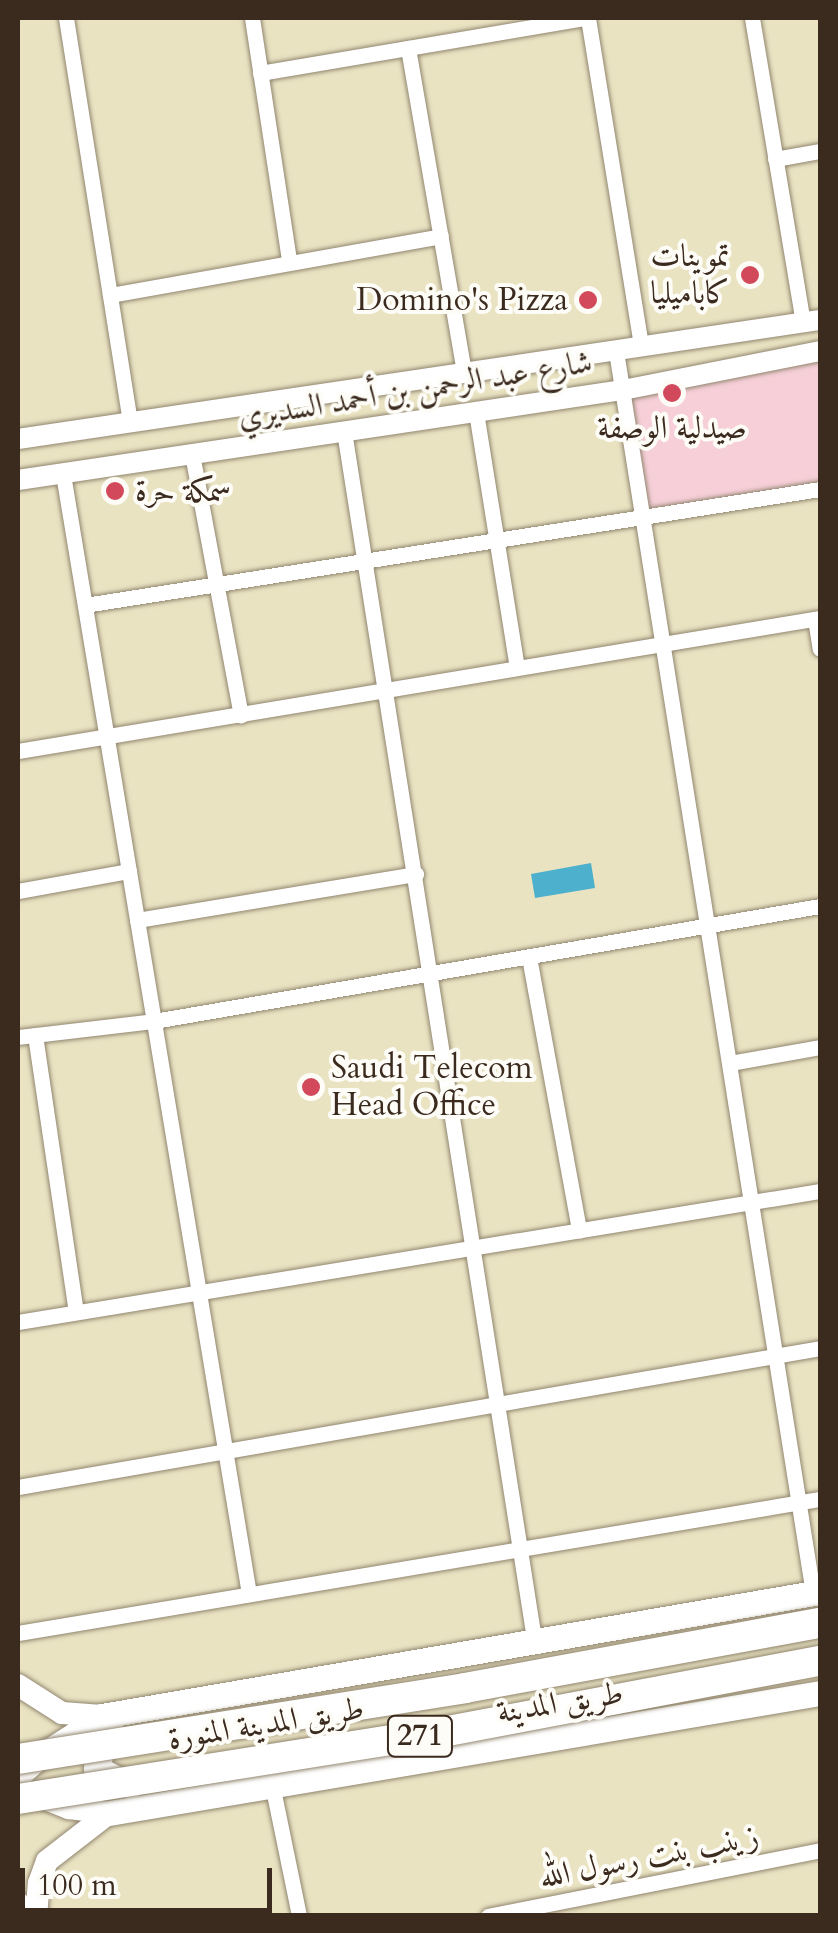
<!DOCTYPE html>
<meta charset="utf-8">
<style>
body{margin:0}
#map{position:relative;width:838px;height:1933px;overflow:hidden;background:#e9e3c2;font-family:Cardo,Amiri,serif}
div>[style]{position:absolute}
[style*='--x']{left:calc(var(--x)*1px);top:calc(var(--y)*1px);width:calc(var(--w)*1px);rotate:calc(var(--a)*1deg)}
.built>*{inset:0;background:#f6cfd8}
.water>*{inset:0;background:#4db0cc}
.roads{filter:drop-shadow(0 0 2px #928670) drop-shadow(0 0 2px #928670)}
.minor>*{height:15px;margin:-7.5px;padding:0 7.5px;transform-origin:7.5px;border-radius:7.5px;background:#fff}
.tertiary>*{height:20px;margin:-10px;padding:0 10px;transform-origin:10px;border-radius:10px;background:#fff}
.secondary>*{height:22px;margin:-11px;padding:0 11px;transform-origin:11px;border-radius:11px;background:#fff}
.primary>*{height:25px;margin:-12.5px;padding:0 12.5px;transform-origin:12.5px;border-radius:12.5px;background:#fff}
.bridges{filter:drop-shadow(0 0 2px #928670) drop-shadow(0 0 2px #928670)}
.motorway-bridge>*{height:30px;margin:-15px;padding:0 15px;transform-origin:15px;border-radius:15px;background:#fff}
.dots>*{width:28px;height:28px;translate:-50% -50%;box-sizing:border-box;border:5px solid #fdfcf7;border-radius:50%}
span{translate:-50% -50%;white-space:nowrap;text-align:center;line-height:1.15;-webkit-text-stroke:8px #fdfcf7;paint-order:stroke}
.shield-label span{padding:2px 8px;background:#fdfcf7;border:2px solid;border-radius:8px;-webkit-text-stroke-width:0}
.shield-label{font-size:30px;color:#3b2a1e;font-weight:700}
.poi-label{font-size:32px;color:#3b2a1e}
.right{translate:-100% -50%;text-align:right}
.left{translate:0 -50%;text-align:left}
.street-label{font-size:32px;color:#3b2a1e}
.frame{position:absolute;inset:0;border:20px solid #3b2a1e;pointer-events:none}
.scale{position:absolute;left:20px;top:1868px;width:252px;height:45px;box-sizing:border-box;border:5px solid #3b2a1e;border-top:0;padding-left:12px;font-size:30px;line-height:35px;white-space:nowrap;color:#3b2a1e;-webkit-text-stroke:8px #fdfcf7;paint-order:stroke}
</style>
<div id="map">
<div class="built">
<i style="clip-path:polygon(820px 356px,820px 484px,647px 513px,628px 393px)"></i>
</div>
<div class="water">
<i style="clip-path:polygon(591px 863px,595px 888px,535px 898px,531px 874px)"></i>
</div>
<div class="roads">
<div class="minor">
<i style="--x:66;--y:18;--w:410;--a:81"></i>
<i style="--x:252;--y:18;--w:245;--a:81.3"></i>
<i style="--x:588;--y:18;--w:333;--a:80.8"></i>
<i style="--x:752;--y:18;--w:310;--a:80.5"></i>
<i style="--x:408;--y:48;--w:330;--a:80.2"></i>
<i style="--x:260;--y:73;--w:330;--a:-9.6"></i>
<i style="--x:775;--y:159;--w:46;--a:-10.1"></i>
<i style="--x:110;--y:295;--w:336;--a:-10.1"></i>
<i style="--x:616;--y:351;--w:1258;--a:80.99"></i>
<i style="--x:476;--y:412;--w:259;--a:80.9"></i>
<i style="--x:344;--y:431;--w:1229;--a:81.06"></i>
<i style="--x:192;--y:454;--w:266;--a:79.4"></i>
<i style="--x:63;--y:474;--w:1135;--a:80.57"></i>
<i style="--x:85;--y:605;--w:744;--a:-8.97"></i>
<i style="--x:815;--y:619;--w:30;--a:81"></i>
<i style="--x:18;--y:751;--w:813;--a:-9.42"></i>
<i style="--x:18;--y:891;--w:113;--a:-10.2"></i>
<i style="--x:137;--y:920;--w:283;--a:-9.4"></i>
<i style="--x:529;--y:957;--w:278;--a:79.6"></i>
<i style="--x:35;--y:1035;--w:280;--a:81.6"></i>
<i style="--x:18;--y:1037;--w:137;--a:-6.7"></i>
<i style="--x:154;--y:1021;--w:676;--a:-9.8"></i>
<i style="--x:730;--y:1063;--w:91;--a:-10.1"></i>
<i style="--x:18;--y:1322;--w:813;--a:-9.28"></i>
<i style="--x:18;--y:1487;--w:814;--a:-9.83"></i>
<i style="--x:18;--y:1633;--w:813;--a:-9.49"></i>
<i style="--x:272;--y:1784;--w:135;--a:78.4"></i>
<i style="--x:488;--y:1916;--w:338;--a:-11.2"></i>
</div>
<div class="tertiary">
<i style="--x:18;--y:439;--w:811;--a:-8.44"></i>
<i style="--x:18;--y:480;--w:612;--a:-8.46"></i>
<i style="--x:623;--y:390;--w:201;--a:-11.2"></i>
</div>
<div class="secondary">
<i style="--x:18;--y:1685;--w:52;--a:32.5"></i>
<i style="--x:62;--y:1713;--w:40;--a:4.3"></i>
<i style="--x:18;--y:1778;--w:42;--a:-42.1"></i>
<i style="--x:49;--y:1750;--w:63;--a:-32.7"></i>
<i style="--x:36;--y:1795;--w:35;--a:22"></i>
<i style="--x:69;--y:1808;--w:40;--a:7.1"></i>
<i style="--x:18;--y:1903;--w:13;--a:77"></i>
<i style="--x:36;--y:1916;--w:33;--a:-85"></i>
<i style="--x:39;--y:1883;--w:23;--a:-70"></i>
<i style="--x:47;--y:1861;--w:78;--a:-37.7"></i>
</div>
<div class="primary">
<i style="--x:102;--y:1716;--w:729;--a:-9.8"></i>
<i style="--x:112;--y:1733;--w:6;--a:149"></i>
<i style="--x:107;--y:1736;--w:34;--a:109"></i>
<i style="--x:96;--y:1768;--w:39;--a:27"></i>
<i style="--x:109;--y:1813;--w:721;--a:-9.58"></i>
</div>
</div>
<div class="bridges">
<div class="motorway-bridge">
<i style="--x:18;--y:1759;--w:453;--a:-9"></i>
<i style="--x:465;--y:1688;--w:361;--a:-10.4"></i>
<i style="--x:18;--y:1799;--w:435;--a:-9"></i>
<i style="--x:448;--y:1731;--w:379;--a:-10.7"></i>
</div>
</div>
<div class="dots">
<i style="left:750px;top:275px;background:#d1495b"></i>
<i style="left:588px;top:300px;background:#d1495b"></i>
<i style="left:672px;top:393px;background:#d1495b"></i>
<i style="left:115px;top:491px;background:#d1495b"></i>
<i style="left:311px;top:1087px;background:#d1495b"></i>
</div>
<div class="shield-label">
<span style="left:420px;top:1736px">271</span>
</div>
<div class="poi-label">
<span class="right" style="left:730px;top:275px">تموينات<br>كاباميليا</span>
<span class="right" style="left:568px;top:300px">Domino's Pizza</span>
<span style="left:672px;top:428px">صيدلية الوصفة</span>
<span class="left" style="left:135px;top:491px">سمكة حرة</span>
<span class="left" style="left:331px;top:1087px">Saudi Telecom<br>Head Office</span>
</div>
<div class="street-label">
<span style="left:415px;top:390px;rotate:-9deg">شارع عبد الرحمن بن أحمد السديري</span>
<span style="left:560px;top:1703px;rotate:-9deg">طريق المدينة</span>
<span style="left:266px;top:1724px;rotate:-9deg">طريق المدينة المنورة</span>
<span style="left:649px;top:1857px;rotate:-11deg">زينب بنت رسول الله</span>
</div>
<div class="frame"></div>
<div class="scale">100 m</div>
</div>
